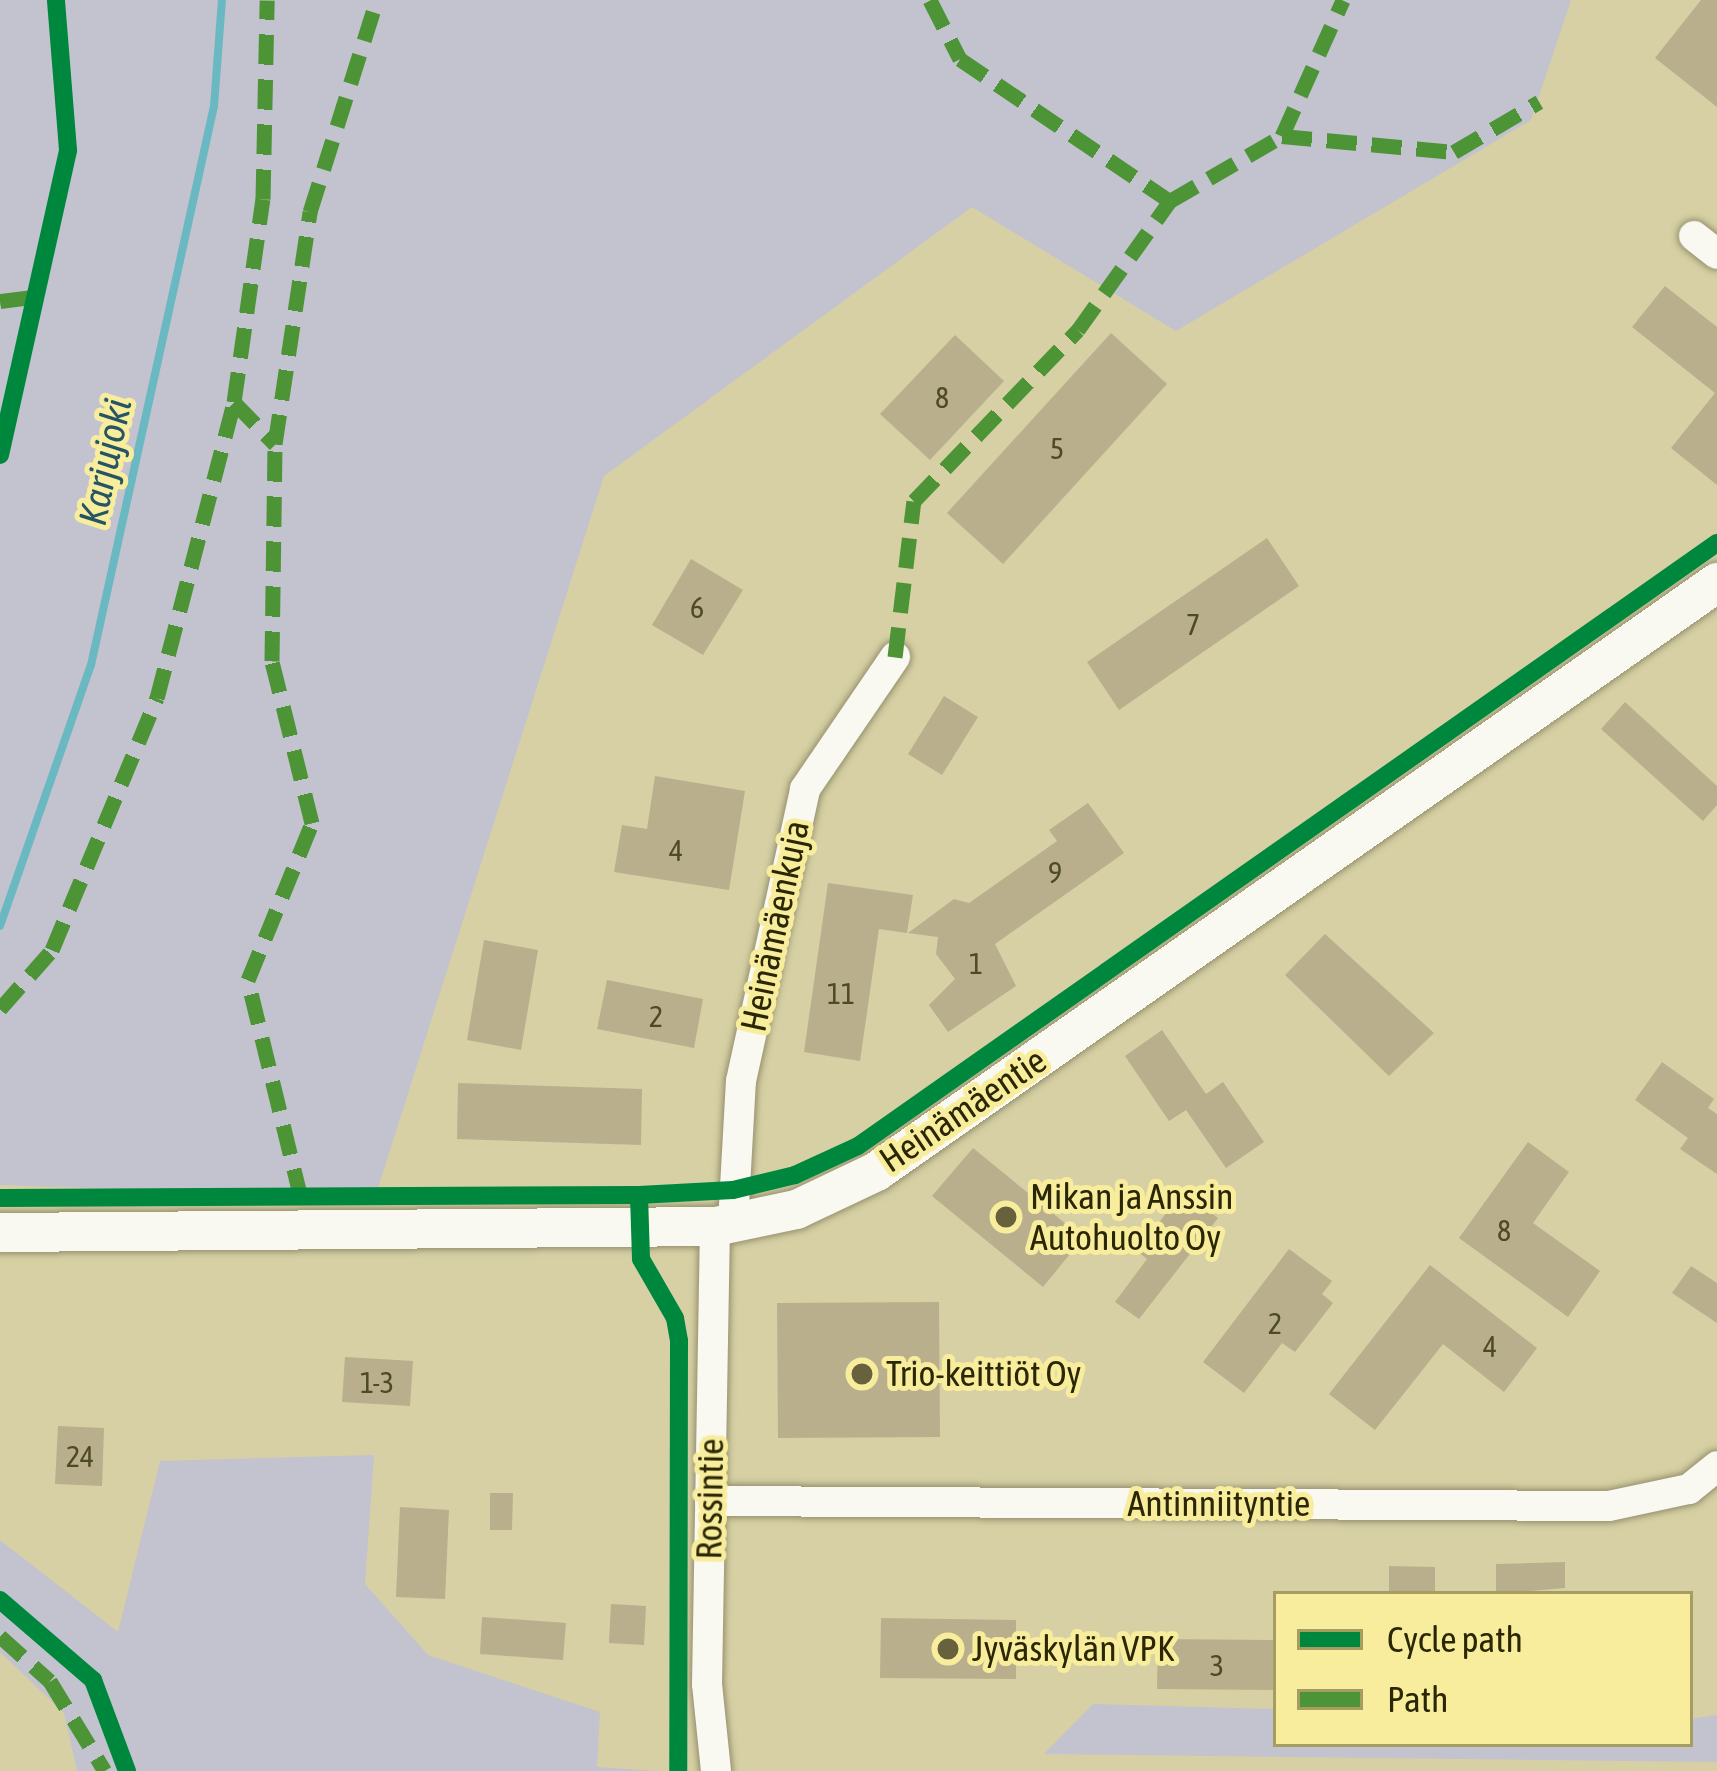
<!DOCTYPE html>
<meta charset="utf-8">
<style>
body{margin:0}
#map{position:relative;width:1717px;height:1771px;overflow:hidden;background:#d6d0a4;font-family:"Asap Condensed",sans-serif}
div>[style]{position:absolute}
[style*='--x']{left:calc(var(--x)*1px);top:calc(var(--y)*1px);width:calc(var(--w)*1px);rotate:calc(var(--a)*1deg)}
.green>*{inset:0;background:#c3c2cf}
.stream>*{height:8px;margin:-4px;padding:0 4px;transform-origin:4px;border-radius:4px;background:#69b8c2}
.building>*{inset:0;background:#b9af8d}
.roads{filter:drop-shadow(0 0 3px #96916e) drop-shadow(0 0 3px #96916e)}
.minor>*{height:30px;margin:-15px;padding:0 15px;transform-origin:15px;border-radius:15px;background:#f9f8f1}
.tertiary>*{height:39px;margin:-19.5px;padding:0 19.5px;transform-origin:19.5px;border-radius:19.5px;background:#f9f8f1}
.quiet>*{height:15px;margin-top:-7.5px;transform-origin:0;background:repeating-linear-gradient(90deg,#4d9436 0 30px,transparent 0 45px)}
.cycleway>*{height:18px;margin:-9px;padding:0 9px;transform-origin:9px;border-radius:9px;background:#00873e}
.dots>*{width:33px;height:33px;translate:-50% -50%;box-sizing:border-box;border:6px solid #f8ed9d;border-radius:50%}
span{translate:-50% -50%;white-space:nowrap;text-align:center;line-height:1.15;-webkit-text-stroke:10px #f8ed9d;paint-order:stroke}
.number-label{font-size:30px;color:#4e4927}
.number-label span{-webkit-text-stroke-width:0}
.street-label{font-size:36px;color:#2b2705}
.poi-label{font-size:36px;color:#2b2705}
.left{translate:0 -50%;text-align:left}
.water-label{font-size:39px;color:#255463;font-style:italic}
.legend{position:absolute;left:1273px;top:1591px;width:420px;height:156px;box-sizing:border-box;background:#f8ed9d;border:3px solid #a69e60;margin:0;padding:15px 21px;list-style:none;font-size:36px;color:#2b2705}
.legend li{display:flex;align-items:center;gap:24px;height:60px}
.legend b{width:60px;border:3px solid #a69e60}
</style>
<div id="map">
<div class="green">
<i style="clip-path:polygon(0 0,1571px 0,1531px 120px,1176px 331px,972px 207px,604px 476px,378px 1188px,179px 1191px,0 1185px)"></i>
<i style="clip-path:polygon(374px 1455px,365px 1584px,428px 1655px,600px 1712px,597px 1767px,656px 1771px,77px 1771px,64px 1713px,0 1652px,0 1540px,118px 1632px,160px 1461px)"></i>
<i style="clip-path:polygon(1093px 1704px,1276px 1709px,1276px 1744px,1690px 1744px,1690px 1719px,1717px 1715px,1717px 1762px,1044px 1754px)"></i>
</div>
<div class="stream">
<i style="--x:0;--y:926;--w:276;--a:-70.8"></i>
<i style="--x:91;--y:665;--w:572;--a:-77.59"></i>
<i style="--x:214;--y:106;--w:106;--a:-85.7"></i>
</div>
<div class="building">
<i style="clip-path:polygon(1701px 0,1717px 0,1717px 107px,1655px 58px)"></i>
<i style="clip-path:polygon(1665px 286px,1717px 327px,1717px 485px,1671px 448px,1715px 393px,1632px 327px)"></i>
<i style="clip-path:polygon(1111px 333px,1167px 384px,1003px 564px,947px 513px)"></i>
<i style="clip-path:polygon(955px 335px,1004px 381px,930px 460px,880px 414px)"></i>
<i style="clip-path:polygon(1267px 538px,1299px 586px,1119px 710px,1087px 662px)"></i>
<i style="clip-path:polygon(691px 559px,743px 590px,703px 655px,652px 625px)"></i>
<i style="clip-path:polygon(944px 696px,978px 717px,942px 775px,908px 754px)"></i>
<i style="clip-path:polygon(1625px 702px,1717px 786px,1717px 805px,1703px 821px,1601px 729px)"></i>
<i style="clip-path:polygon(655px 776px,745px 791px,729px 890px,614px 872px,622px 825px,647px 829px)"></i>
<i style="clip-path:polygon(1088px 803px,1124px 853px,995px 944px,1016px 986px,948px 1032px,929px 1005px,955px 979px,936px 954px,938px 937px,908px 933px,954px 899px,969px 903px,1057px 841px,1049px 830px)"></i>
<i style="clip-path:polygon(828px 883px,913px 895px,907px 933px,879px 929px,860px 1061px,804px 1052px)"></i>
<i style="clip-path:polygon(1325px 934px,1434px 1033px,1389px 1076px,1285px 975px)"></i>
<i style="clip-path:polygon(484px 940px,538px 950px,521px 1050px,467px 1040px)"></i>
<i style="clip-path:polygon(607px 980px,703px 999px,694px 1048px,597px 1029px)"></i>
<i style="clip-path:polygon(1162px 1030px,1206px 1094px,1223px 1082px,1264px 1142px,1226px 1168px,1186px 1110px,1169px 1121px,1125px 1056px)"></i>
<i style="clip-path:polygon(1662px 1062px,1714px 1099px,1708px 1108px,1717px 1114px,1717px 1174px,1680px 1149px,1688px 1138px,1635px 1100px)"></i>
<i style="clip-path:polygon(458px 1083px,642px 1089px,641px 1145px,457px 1139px)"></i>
<i style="clip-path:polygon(1528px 1142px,1569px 1172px,1533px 1223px,1600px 1271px,1568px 1317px,1459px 1238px)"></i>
<i style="clip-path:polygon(973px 1148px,1083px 1238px,1043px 1287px,932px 1196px)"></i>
<i style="clip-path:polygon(1183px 1191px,1218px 1218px,1139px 1319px,1115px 1302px,1147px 1259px,1137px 1251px)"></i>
<i style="clip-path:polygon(1289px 1249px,1332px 1281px,1322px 1294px,1333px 1303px,1295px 1352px,1282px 1343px,1244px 1393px,1203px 1362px)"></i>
<i style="clip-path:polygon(1430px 1265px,1537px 1348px,1504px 1392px,1443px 1344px,1375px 1430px,1329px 1394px)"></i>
<i style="clip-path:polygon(1691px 1266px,1717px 1283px,1717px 1323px,1672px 1293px)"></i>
<i style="clip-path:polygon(939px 1302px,940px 1437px,778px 1438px,777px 1303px)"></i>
<i style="clip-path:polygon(345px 1357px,413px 1361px,410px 1406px,342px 1402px)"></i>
<i style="clip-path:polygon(58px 1426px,104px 1428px,102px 1486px,55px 1484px)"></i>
<i style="clip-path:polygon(490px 1493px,513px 1493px,512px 1530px,490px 1530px)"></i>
<i style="clip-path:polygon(400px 1507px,449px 1510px,445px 1599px,396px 1597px)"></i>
<i style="clip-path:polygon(1565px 1562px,1565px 1588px,1496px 1594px,1496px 1564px)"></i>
<i style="clip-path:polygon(1389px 1566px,1435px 1567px,1435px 1594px,1389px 1594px)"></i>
<i style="clip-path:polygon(611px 1604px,646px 1606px,644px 1645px,609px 1643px)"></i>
<i style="clip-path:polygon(482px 1617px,566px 1623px,563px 1660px,480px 1654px)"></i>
<i style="clip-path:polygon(881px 1618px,1016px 1620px,1016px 1679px,880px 1678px)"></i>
<i style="clip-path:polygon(1158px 1639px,1276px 1640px,1276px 1690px,1157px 1689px)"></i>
</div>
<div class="roads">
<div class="minor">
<i style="--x:1694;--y:236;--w:29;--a:38"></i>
<i style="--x:733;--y:1223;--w:142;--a:-86.8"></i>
<i style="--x:741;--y:1081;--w:299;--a:-77.6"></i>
<i style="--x:805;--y:789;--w:160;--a:-55.7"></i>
<i style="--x:715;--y:1226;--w:458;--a:91"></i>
<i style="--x:707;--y:1684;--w:87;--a:84.1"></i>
<i style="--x:710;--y:1501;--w:899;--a:0.32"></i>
<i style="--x:1609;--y:1506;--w:82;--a:-12"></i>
<i style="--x:1689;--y:1489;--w:36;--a:-39"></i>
</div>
<div class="tertiary">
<i style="--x:0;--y:1232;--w:715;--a:-0.48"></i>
<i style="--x:715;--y:1226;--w:83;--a:-11.9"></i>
<i style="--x:796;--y:1209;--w:89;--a:-25.4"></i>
<i style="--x:876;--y:1171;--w:1027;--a:-35.01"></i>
</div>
</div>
<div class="quiet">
<i style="--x:930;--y:0;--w:66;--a:63"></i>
<i style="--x:960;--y:59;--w:254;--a:34.1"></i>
<i style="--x:1282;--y:136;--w:173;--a:5.3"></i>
<i style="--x:1454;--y:152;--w:99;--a:-30.5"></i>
<i style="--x:0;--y:301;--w:38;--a:-7"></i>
<i style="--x:234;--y:402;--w:59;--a:45.7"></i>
<i style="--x:895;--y:657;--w:157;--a:-83.1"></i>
<i style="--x:914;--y:501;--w:237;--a:-46.2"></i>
<i style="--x:1078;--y:330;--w:158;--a:-54.5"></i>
<i style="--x:1170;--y:201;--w:129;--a:-30.1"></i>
<i style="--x:1282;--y:136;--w:149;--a:-65.8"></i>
<i style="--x:0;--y:1009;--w:79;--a:-48.6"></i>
<i style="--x:52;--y:950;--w:273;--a:-67.4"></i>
<i style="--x:157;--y:698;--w:306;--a:-75.4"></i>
<i style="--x:234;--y:402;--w:205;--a:-81.9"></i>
<i style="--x:263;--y:199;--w:199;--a:-88.8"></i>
<i style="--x:301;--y:1198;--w:224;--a:-103.7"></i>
<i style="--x:248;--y:980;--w:170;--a:-67.8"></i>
<i style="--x:312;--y:823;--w:167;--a:-103.9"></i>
<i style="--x:272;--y:661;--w:217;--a:-89.2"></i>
<i style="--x:275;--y:444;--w:235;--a:-81.4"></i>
<i style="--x:310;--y:212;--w:222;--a:-72.5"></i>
<i style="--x:0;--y:1636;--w:67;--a:42"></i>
<i style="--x:50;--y:1681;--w:105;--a:58.6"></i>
</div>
<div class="cycleway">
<i style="--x:0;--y:455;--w:312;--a:-77.4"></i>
<i style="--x:68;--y:150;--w:150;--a:-94.6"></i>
<i style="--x:639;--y:1195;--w:64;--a:88.2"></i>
<i style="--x:641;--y:1259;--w:68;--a:60"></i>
<i style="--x:675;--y:1318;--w:23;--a:80"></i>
<i style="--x:679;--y:1341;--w:430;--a:90.1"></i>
<i style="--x:0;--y:1198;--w:639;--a:-0.27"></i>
<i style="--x:639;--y:1195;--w:94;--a:-3"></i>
<i style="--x:733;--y:1190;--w:64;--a:-13.6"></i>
<i style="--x:795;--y:1175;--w:69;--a:-24.7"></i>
<i style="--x:858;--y:1146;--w:1050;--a:-35.07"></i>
<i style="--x:0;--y:1600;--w:123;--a:40.7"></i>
<i style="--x:93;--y:1680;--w:97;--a:69.5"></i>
</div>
<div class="dots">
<i style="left:1006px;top:1217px;background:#67623d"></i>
<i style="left:862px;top:1374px;background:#67623d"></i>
<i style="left:948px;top:1649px;background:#67623d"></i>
</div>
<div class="number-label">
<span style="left:942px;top:397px">8</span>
<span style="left:1057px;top:448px">5</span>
<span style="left:697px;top:607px">6</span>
<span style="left:1193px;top:624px">7</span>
<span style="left:676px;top:850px">4</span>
<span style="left:1055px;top:872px">9</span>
<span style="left:976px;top:963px">1</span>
<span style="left:841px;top:993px">11</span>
<span style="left:656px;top:1016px">2</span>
<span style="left:1504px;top:1230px">8</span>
<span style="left:1275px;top:1323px">2</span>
<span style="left:1490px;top:1346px">4</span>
<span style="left:377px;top:1382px">1-3</span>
<span style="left:80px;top:1456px">24</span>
<span style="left:1217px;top:1665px">3</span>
</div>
<div class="street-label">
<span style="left:775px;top:926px;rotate:-78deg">Heinämäenkuja</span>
<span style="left:963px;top:1110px;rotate:-34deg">Heinämäentie</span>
<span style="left:710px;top:1499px;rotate:-89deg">Rossintie</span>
<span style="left:1219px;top:1504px">Antinniityntie</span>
</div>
<div class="poi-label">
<span class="left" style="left:1030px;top:1217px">Mikan ja Anssin<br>Autohuolto Oy</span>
<span class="left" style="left:886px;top:1374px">Trio-keittiöt Oy</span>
<span class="left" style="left:972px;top:1649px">Jyväskylän VPK</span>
</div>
<div class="water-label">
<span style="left:105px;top:462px;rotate:-78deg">Karjujoki</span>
</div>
<ul class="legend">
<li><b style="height:15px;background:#00873e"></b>Cycle path</li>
<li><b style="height:15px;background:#4d9436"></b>Path</li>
</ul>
</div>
